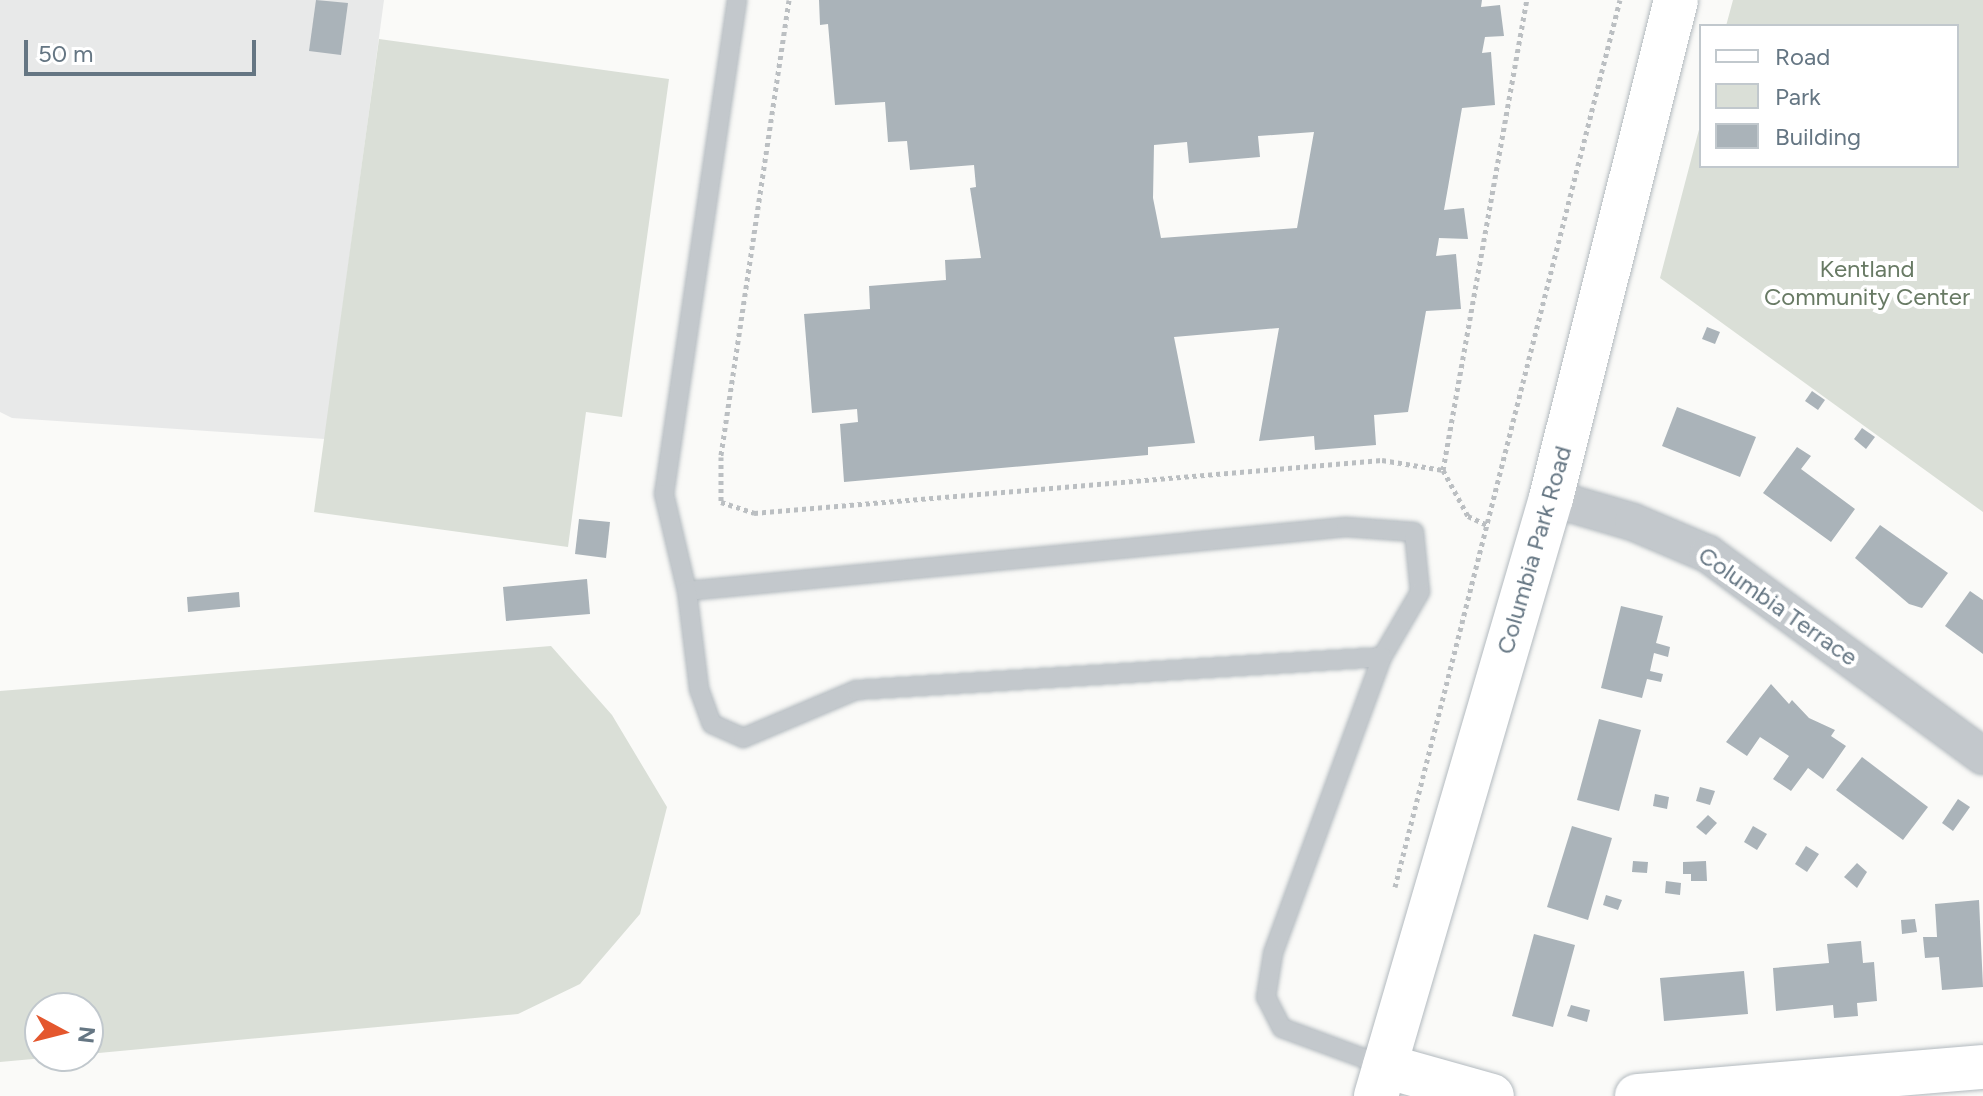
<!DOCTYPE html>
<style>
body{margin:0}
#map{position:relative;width:1983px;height:1096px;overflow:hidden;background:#fafaf8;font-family:Figtree,sans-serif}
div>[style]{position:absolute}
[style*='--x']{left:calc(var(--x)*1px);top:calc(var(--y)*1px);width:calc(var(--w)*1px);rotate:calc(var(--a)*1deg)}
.built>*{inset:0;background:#e8e9e9}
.green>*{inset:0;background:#dadfd7}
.building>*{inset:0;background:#aab3b9}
.path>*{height:5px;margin-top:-2.5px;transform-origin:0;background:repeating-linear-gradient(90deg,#bbbfc2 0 4px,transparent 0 8px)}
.roads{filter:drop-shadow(0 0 2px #b3babf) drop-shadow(0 0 2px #b3babf)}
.lane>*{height:18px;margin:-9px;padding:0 9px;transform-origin:9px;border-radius:9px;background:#c3c8cc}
.street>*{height:36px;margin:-18px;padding:0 18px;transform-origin:18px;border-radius:18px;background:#c3c8cc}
.secondary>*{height:44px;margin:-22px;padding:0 22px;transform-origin:22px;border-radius:22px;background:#fff}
span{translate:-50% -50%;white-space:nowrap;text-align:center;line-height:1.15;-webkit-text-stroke:8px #fff;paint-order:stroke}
.park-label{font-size:24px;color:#687a64}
.street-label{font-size:24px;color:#657683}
.legend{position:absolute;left:1699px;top:24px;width:260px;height:144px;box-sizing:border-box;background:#fff;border:2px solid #c1c8cd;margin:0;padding:10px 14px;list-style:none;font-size:24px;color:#657683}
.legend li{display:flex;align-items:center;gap:16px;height:40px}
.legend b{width:40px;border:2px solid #c1c8cd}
.north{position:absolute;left:24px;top:992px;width:80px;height:80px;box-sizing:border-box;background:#fff;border:2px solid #c1c8cd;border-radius:50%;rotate:97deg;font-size:22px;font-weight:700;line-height:32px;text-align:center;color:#657683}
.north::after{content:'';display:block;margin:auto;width:28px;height:36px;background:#e4572e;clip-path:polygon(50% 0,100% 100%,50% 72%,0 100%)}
.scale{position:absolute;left:24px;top:40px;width:232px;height:36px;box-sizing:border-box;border:4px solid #657683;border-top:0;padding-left:10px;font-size:24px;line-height:28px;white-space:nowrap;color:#657683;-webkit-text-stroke:6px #fff;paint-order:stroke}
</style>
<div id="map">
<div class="built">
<i style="clip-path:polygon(0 0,384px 0,325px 439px,12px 418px,0 412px)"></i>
</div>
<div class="green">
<i style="clip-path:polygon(1733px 0,1983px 0,1983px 512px,1660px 278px,1701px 122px,1701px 166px,1957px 166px,1957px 26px,1726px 26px)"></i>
<i style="clip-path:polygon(379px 39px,669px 79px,622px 417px,586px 412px,568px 547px,314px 512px)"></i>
<i style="clip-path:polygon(551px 646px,612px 715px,667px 807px,640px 914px,580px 984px,518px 1014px,88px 1054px,88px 1008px,40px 1008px,40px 1056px,66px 1056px,0 1062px,0 691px)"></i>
</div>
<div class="building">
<i style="clip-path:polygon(316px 0,348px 3px,341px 55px,309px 51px)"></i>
<i style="clip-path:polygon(evenodd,819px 0,1482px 0,1481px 7px,1500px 5px,1504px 36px,1485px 37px,1482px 53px,1491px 52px,1495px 105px,1462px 108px,1444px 210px,1464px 208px,1468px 239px,1439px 238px,1436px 256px,1456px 254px,1461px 309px,1426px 311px,1408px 412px,1374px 415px,1376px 445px,1315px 450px,1314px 436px,1259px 441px,1279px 328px,1174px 337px,1195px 443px,1148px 447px,1148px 455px,844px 482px,840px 424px,858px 422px,857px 409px,812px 413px,804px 314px,870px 309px,869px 286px,946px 280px,945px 260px,981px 258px,970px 188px,976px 187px,974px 165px,910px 170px,907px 141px,888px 142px,885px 102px,835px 105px,828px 24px,820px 25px,819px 0,1314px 132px,1297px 228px,1161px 238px,1153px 198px,1154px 145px,1187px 142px,1189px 163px,1260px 157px,1258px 136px,1314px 132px)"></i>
<i style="clip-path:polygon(1707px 327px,1720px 332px,1715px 344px,1702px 339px)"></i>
<i style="clip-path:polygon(1812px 391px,1825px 400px,1818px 410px,1805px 401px)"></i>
<i style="clip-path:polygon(1677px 407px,1756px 437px,1740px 477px,1662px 446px)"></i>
<i style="clip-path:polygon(1862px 428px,1875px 437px,1866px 449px,1854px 439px)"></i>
<i style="clip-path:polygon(1797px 447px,1811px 456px,1801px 469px,1855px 509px,1831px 542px,1763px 493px)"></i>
<i style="clip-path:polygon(579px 519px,610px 522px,606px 558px,575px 554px)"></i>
<i style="clip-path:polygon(1880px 525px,1948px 573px,1922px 608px,1909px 604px,1855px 558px)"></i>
<i style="clip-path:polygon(587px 579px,590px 614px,506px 621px,503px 587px)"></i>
<i style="clip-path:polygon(1970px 591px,1983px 600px,1983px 654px,1945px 626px)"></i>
<i style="clip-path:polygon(239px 592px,240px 607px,188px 612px,187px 597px)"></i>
<i style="clip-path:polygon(1621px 606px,1663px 616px,1656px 643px,1670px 647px,1668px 657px,1654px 653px,1650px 671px,1663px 674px,1661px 682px,1647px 679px,1642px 698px,1601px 688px)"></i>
<i style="clip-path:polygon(1771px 684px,1789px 704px,1792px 700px,1809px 718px,1835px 730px,1831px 736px,1846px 746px,1823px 779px,1808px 768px,1791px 791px,1773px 779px,1789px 756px,1760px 737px,1747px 756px,1726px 742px)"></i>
<i style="clip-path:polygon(1599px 719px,1641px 730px,1619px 811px,1577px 800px)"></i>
<i style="clip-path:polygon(1862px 757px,1928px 807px,1903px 840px,1836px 790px)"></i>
<i style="clip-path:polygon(1700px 787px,1715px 791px,1710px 805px,1696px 801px)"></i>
<i style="clip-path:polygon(1655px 794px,1669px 797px,1667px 809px,1653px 806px)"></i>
<i style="clip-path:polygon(1958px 799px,1970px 807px,1953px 831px,1942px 823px)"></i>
<i style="clip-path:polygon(1708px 815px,1717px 823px,1706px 835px,1696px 827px)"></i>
<i style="clip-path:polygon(1572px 826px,1612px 838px,1588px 920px,1547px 907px)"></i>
<i style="clip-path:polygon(1753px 826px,1767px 834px,1757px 850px,1744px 842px)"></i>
<i style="clip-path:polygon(1806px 846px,1819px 854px,1807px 872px,1795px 864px)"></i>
<i style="clip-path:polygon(1633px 861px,1648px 862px,1647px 873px,1632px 872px)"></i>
<i style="clip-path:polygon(1706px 861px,1707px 881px,1691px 881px,1691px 874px,1683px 874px,1683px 862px)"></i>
<i style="clip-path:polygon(1857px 863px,1867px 872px,1857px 888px,1844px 877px)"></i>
<i style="clip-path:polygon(1666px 881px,1681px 883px,1680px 895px,1665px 893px)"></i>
<i style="clip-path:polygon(1606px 895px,1622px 900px,1618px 910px,1603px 905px)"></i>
<i style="clip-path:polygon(1979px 900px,1983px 987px,1942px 990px,1939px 957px,1925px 958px,1923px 937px,1937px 937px,1935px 904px)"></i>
<i style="clip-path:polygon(1915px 919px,1917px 932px,1902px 934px,1901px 920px)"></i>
<i style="clip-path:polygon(1534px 934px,1575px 945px,1553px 1027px,1512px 1016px)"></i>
<i style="clip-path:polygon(1861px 941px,1863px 963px,1874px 962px,1877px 1001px,1857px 1003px,1858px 1016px,1834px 1018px,1833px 1005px,1776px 1011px,1773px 968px,1829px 963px,1827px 944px)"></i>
<i style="clip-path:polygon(1744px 971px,1748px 1014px,1664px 1021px,1660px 978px)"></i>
<i style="clip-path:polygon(1571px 1005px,1590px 1010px,1587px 1022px,1567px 1016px)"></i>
</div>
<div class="path">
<i style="--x:789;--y:0;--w:462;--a:98.5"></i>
<i style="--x:721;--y:457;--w:45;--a:90"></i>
<i style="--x:721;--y:502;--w:35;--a:18"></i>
<i style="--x:754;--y:513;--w:630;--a:-4.82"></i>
<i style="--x:1382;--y:460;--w:62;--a:9.3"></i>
<i style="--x:1443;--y:470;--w:52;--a:61.5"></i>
<i style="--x:1468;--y:516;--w:21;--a:25"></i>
<i style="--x:1443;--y:470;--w:477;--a:-79.9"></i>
<i style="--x:1395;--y:887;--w:915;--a:-75.77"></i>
</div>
<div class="roads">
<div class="lane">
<i style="--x:737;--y:0;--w:499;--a:98.4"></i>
<i style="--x:664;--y:494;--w:100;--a:76.7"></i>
<i style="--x:687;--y:591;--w:662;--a:-5.55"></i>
<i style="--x:1346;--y:527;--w:68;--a:4.2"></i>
<i style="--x:1414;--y:532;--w:60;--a:84.3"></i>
<i style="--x:1420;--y:592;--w:75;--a:120.3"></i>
<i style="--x:1382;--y:657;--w:316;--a:110.2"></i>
<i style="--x:1273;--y:954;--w:44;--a:99.2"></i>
<i style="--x:1266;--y:997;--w:35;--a:63"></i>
<i style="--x:1282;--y:1028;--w:110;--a:20.3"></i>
<i style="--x:687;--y:591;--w:99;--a:83"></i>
<i style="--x:699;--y:689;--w:37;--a:70"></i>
<i style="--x:712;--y:724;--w:34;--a:24"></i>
<i style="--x:743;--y:738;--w:123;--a:-23"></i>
<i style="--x:856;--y:690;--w:527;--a:-3.59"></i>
</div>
<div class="street">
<i style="--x:1551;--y:498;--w:85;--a:16.3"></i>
<i style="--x:1633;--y:522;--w:82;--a:23.1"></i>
<i style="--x:1708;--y:554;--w:341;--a:36.3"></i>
</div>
<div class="secondary">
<i style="--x:1385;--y:1066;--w:111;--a:15.7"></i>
<i style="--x:1376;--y:1096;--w:623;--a:-73.69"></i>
<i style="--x:1551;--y:498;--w:513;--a:-75.91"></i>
<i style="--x:1637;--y:1096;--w:347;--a:-4.8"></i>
</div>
</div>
<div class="park-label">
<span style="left:1867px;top:283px">Kentland<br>Community Center</span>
</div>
<div class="street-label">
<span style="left:1534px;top:550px;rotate:-74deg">Columbia Park Road</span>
<span style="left:1778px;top:606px;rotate:35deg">Columbia Terrace</span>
</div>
<ul class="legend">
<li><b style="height:10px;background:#fff"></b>Road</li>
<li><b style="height:22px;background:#dadfd7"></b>Park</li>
<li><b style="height:22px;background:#aab3b9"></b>Building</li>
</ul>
<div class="north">N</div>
<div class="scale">50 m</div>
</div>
